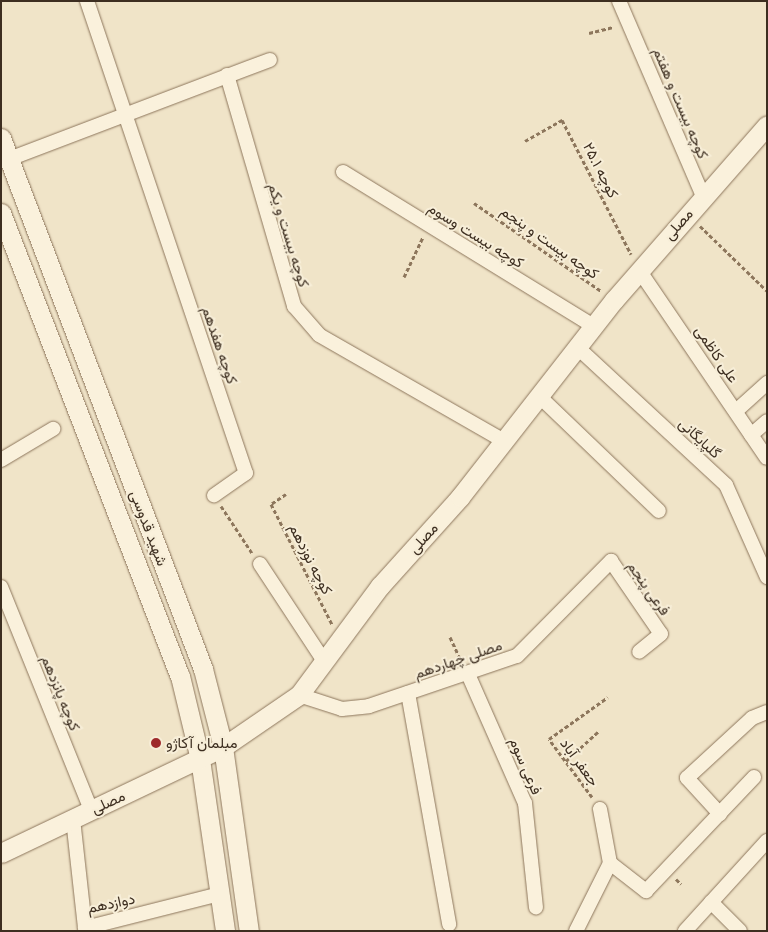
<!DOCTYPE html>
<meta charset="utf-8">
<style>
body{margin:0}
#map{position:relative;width:768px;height:932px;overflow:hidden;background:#f0e4c8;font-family:Lora,Vazirmatn,serif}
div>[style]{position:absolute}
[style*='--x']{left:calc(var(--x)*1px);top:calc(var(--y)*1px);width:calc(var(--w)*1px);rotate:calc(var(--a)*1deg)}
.path>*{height:3px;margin-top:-1.5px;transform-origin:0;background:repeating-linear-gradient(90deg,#8d765c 0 4px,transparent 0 6.5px)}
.roads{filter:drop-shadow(0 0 1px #8d765c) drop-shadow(0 0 1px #8d765c)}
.street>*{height:14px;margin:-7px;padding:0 7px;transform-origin:7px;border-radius:7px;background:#faf1dc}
.secondary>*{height:19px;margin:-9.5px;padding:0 9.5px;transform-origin:9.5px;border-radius:9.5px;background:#faf1dc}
.dots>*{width:14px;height:14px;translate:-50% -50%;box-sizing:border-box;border:2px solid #f7eed8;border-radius:50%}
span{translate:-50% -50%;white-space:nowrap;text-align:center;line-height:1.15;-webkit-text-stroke:4px #f7eed8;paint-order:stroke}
.street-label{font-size:15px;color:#3d2e20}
.poi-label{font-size:15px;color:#3d2e20}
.left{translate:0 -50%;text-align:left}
.frame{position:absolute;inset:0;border:2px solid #3d2e20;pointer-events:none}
</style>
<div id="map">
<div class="path">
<i style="--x:589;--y:33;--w:25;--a:-14"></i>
<i style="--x:525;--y:141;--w:43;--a:-29.6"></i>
<i style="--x:562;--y:120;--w:151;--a:62.8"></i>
<i style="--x:474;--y:203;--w:155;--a:34.7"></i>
<i style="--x:700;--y:226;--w:93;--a:44.1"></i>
<i style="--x:404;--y:277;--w:44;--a:-64.6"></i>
<i style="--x:286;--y:494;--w:18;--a:146"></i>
<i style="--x:271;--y:504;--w:135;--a:63.1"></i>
<i style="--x:221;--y:506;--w:56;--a:56.6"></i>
<i style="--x:450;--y:637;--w:26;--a:65"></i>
<i style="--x:566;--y:761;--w:45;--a:-42.3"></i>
<i style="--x:592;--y:797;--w:72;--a:-126.6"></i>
<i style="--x:549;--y:739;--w:72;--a:-35.4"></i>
<i style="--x:676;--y:879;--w:7;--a:45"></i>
</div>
<div class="roads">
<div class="street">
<i style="--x:87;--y:1;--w:498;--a:71.4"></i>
<i style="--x:246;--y:473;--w:39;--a:145"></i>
<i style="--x:619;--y:1;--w:212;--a:66.7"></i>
<i style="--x:227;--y:75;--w:241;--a:73.8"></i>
<i style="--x:294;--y:306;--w:38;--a:49"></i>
<i style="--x:319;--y:335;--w:213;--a:29.8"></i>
<i style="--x:9;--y:159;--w:279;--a:-20.8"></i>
<i style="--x:343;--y:172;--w:294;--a:31.6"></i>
<i style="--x:639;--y:270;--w:227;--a:55.8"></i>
<i style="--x:577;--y:347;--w:203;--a:42.8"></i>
<i style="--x:726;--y:485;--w:101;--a:66"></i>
<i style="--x:539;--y:396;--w:166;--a:43.8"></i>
<i style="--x:736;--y:411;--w:42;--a:-42.1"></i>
<i style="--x:751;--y:435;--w:21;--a:-41"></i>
<i style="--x:1;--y:460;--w:61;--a:-30.8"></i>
<i style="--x:260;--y:564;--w:116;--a:56.6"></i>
<i style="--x:1;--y:587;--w:240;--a:68"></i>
<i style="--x:468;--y:674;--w:141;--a:66.2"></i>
<i style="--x:525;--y:803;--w:105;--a:84"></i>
<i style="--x:408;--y:693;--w:235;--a:79.9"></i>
<i style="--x:299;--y:695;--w:45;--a:18"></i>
<i style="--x:342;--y:709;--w:27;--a:-6"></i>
<i style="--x:369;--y:706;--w:156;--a:-18.7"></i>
<i style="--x:517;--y:656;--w:134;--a:-45.3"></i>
<i style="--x:611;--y:561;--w:88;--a:55.6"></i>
<i style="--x:661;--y:634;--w:28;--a:141"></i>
<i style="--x:720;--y:814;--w:49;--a:-132.5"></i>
<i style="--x:687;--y:778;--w:88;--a:-42.7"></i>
<i style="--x:752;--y:718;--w:16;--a:-22"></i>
<i style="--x:73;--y:819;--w:110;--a:83.7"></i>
<i style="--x:85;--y:928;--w:138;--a:-14.2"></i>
<i style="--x:610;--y:863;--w:46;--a:37.9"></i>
<i style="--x:646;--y:891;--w:157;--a:-46.5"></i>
<i style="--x:711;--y:902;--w:41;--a:45"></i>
<i style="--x:576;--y:931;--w:76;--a:-63.4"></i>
<i style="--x:610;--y:863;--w:55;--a:-100.5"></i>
<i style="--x:685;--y:931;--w:122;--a:-47.7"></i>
</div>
<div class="secondary">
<i style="--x:1;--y:138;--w:568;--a:69.17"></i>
<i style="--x:203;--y:669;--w:81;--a:75.6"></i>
<i style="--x:223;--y:747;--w:186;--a:82"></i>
<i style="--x:1;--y:213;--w:496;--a:68.9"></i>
<i style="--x:180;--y:676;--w:85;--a:76.5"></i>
<i style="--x:200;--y:759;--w:174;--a:81.7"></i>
<i style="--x:1;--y:853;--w:246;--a:-25.5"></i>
<i style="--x:223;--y:747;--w:92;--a:-34.4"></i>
<i style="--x:299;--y:695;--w:136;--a:-53.4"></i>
<i style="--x:380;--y:586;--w:120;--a:-48"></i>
<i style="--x:460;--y:497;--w:250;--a:-52"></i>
<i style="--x:614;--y:300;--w:232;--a:-48.8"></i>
</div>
</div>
<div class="dots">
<i style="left:156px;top:743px;background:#9e2a2b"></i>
</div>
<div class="street-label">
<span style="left:681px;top:103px;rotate:67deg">کوچه بیست و هفتم</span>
<span style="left:601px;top:170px;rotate:63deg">کوچه ۲۵.۱</span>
<span style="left:678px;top:224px;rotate:-49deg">مصلی</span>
<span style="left:289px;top:235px;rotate:73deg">کوچه بیست و یکم</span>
<span style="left:476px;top:235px;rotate:32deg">کوچه بیست وسوم</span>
<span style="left:550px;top:242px;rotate:35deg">کوچه بیست و پنجم</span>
<span style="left:220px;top:345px;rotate:71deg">کوچه هفدهم</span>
<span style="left:717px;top:354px;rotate:56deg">علی کاظمی</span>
<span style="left:700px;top:438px;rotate:43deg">گلپایگانی</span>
<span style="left:149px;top:528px;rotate:69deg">شهید قدوسی</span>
<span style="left:423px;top:538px;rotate:-48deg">مصلی</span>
<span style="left:311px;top:559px;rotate:63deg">کوچه نوزدهم</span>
<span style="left:649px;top:588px;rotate:55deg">فرعی پنجم</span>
<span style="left:458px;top:659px;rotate:-19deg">مصلی چهاردهم</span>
<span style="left:61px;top:693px;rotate:68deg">کوچه پانزدهم</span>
<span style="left:580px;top:762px;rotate:54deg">جعفر آباد</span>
<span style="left:526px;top:766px;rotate:67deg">فرعی سوم</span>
<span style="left:108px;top:802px;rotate:-25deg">مصلی</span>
<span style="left:111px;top:903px;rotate:-12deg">دوازدهم</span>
</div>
<div class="poi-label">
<span class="left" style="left:166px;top:743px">مبلمان آکاژو</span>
</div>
<div class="frame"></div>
</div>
